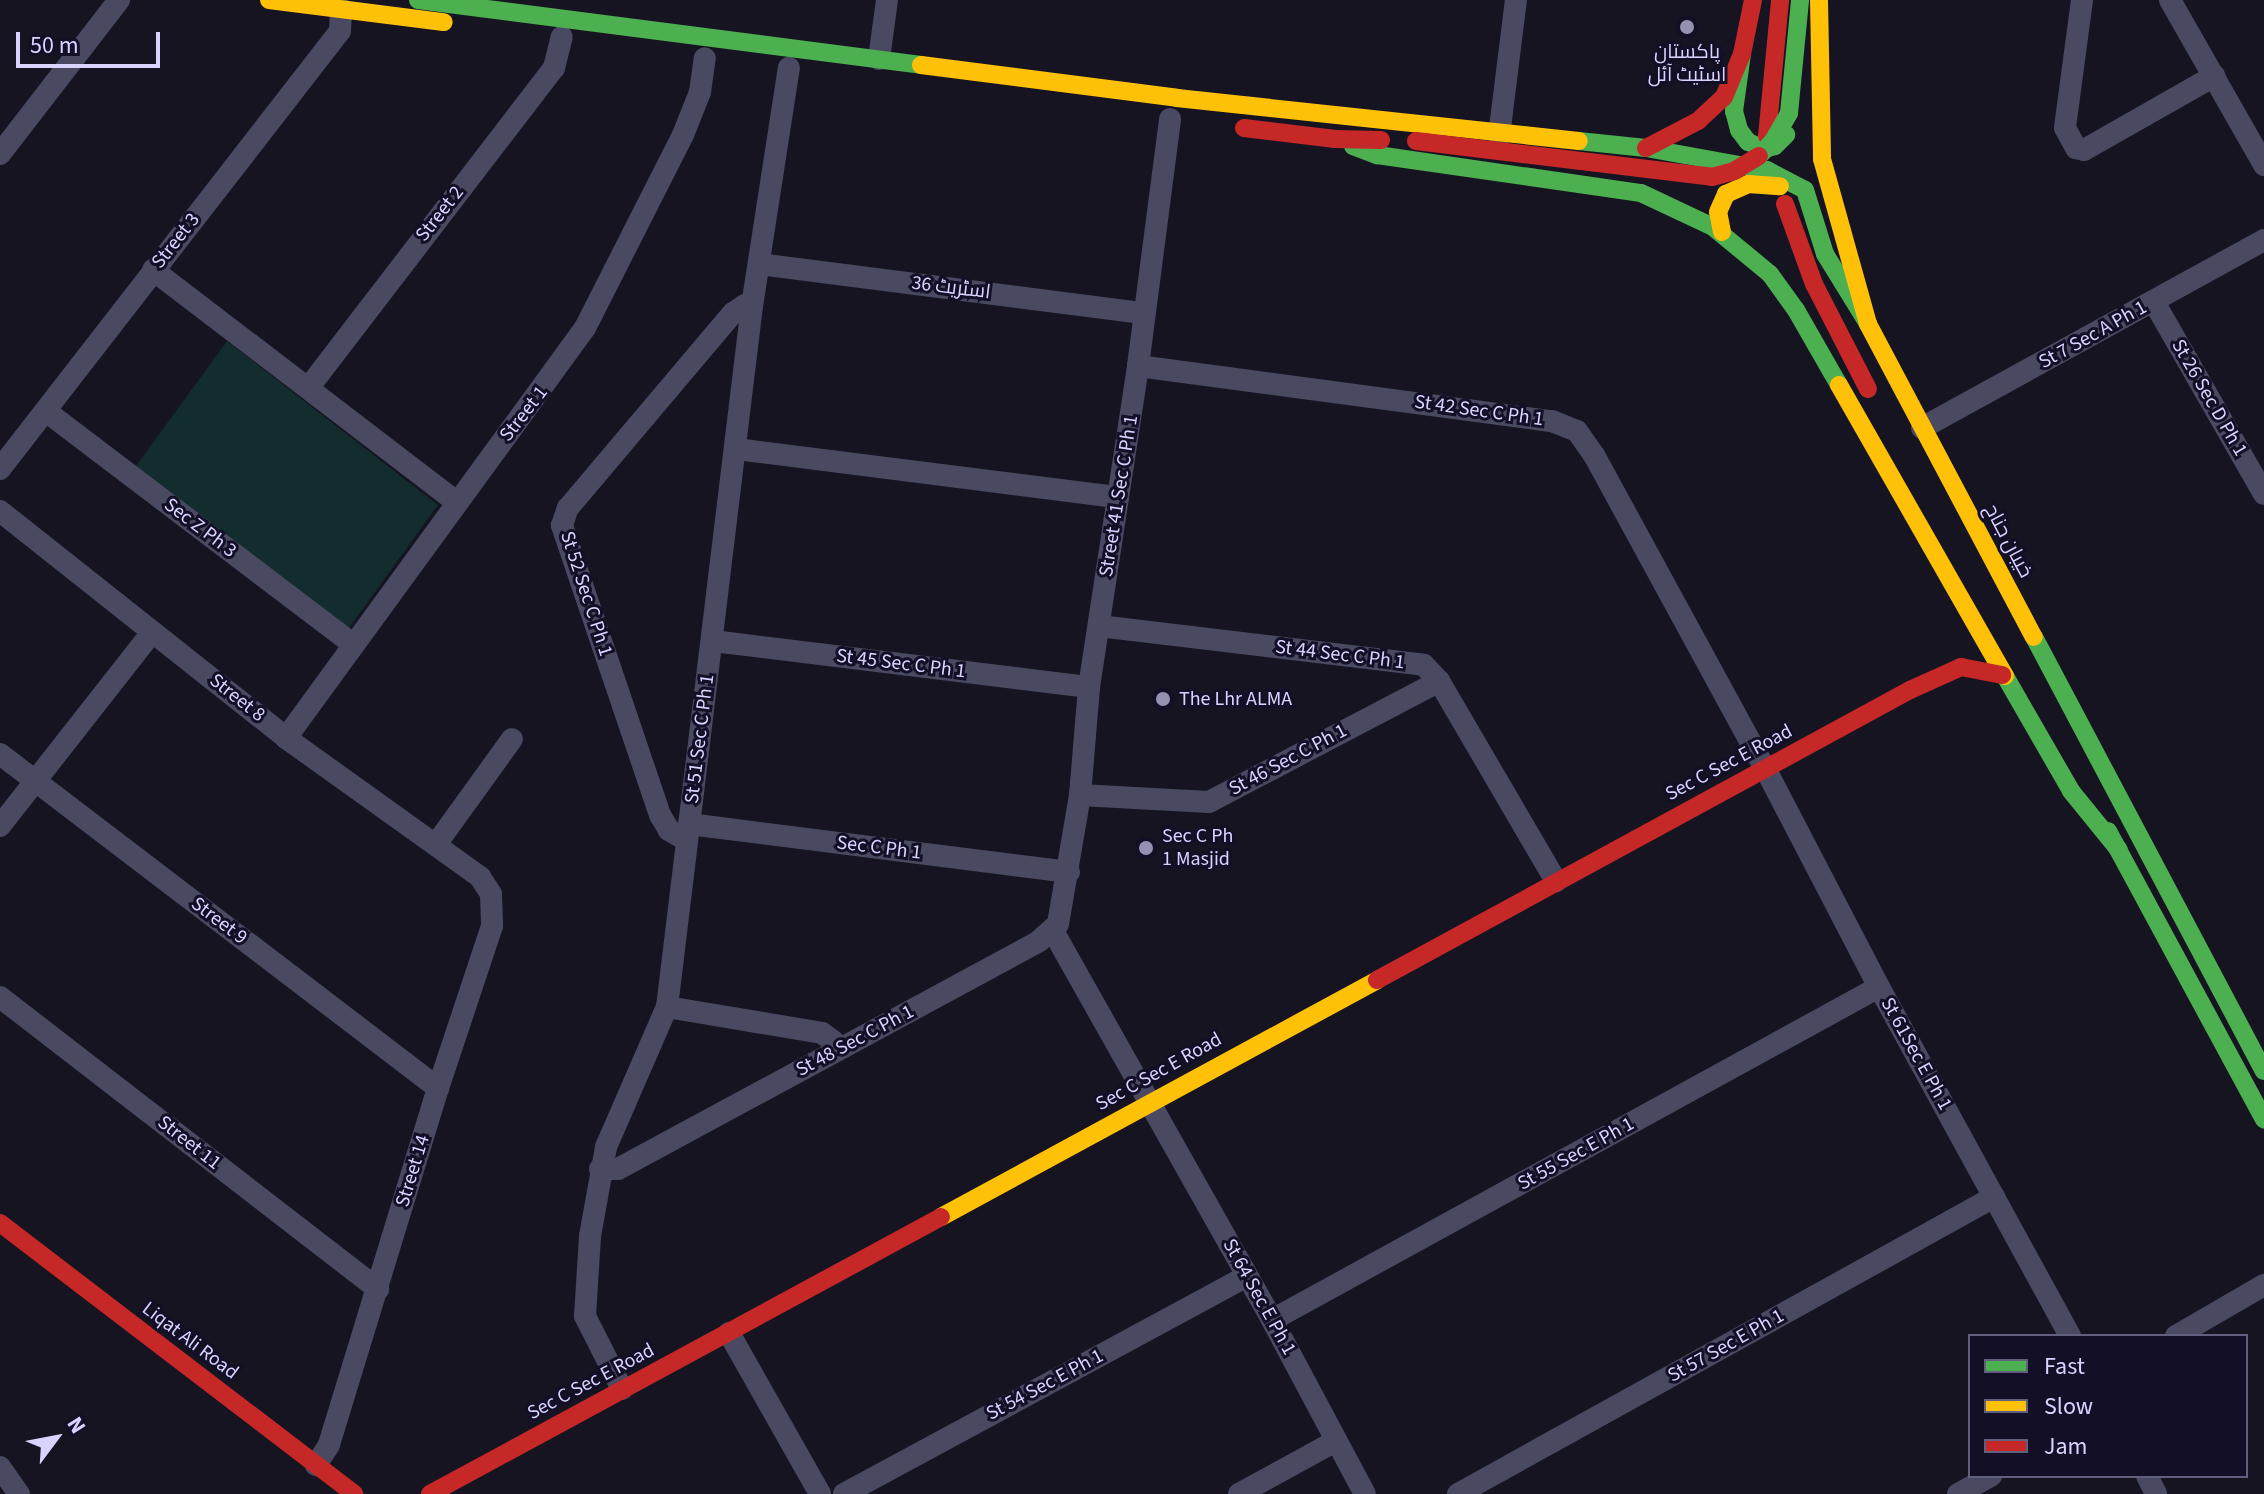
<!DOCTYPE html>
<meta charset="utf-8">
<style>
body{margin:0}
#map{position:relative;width:2264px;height:1494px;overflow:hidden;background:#161421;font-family:"Source Sans 3",Cairo,sans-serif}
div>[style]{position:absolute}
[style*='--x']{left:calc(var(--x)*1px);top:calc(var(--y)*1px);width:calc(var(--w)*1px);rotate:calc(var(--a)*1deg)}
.green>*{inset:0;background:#132c2d}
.street>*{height:22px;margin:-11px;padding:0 11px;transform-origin:11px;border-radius:11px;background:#4a4962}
.fast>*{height:18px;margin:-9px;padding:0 9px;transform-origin:9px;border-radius:9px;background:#4caf50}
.slow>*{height:18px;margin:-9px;padding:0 9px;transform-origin:9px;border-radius:9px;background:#ffc107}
.jam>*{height:18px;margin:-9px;padding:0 9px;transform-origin:9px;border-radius:9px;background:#c62828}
.fast-bridge>*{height:18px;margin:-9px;padding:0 9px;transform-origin:9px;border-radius:9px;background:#4caf50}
.jam-bridge>*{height:18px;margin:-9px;padding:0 9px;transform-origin:9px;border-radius:9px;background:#c62828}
.dots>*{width:22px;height:22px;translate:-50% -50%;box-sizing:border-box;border:4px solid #130f26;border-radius:50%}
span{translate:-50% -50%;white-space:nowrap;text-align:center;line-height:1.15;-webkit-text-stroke:6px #130f26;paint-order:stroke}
.poi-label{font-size:20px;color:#d9d4ff}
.left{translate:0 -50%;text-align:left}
.street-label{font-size:20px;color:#d9d4ff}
.legend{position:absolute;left:1968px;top:1334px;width:280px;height:144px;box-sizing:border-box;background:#130f26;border:2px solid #625e7d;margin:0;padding:10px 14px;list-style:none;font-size:24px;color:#d9d4ff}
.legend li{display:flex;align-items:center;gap:16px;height:40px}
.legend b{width:40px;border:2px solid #625e7d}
.north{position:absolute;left:16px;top:1398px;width:80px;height:80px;-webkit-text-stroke:6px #130f26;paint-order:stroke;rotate:58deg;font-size:22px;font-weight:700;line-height:32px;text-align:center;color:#d9d4ff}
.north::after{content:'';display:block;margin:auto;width:28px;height:36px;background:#d9d4ff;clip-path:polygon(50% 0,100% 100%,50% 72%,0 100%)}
.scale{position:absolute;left:16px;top:32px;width:144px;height:36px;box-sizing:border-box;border:4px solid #d9d4ff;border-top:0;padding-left:10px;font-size:24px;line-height:28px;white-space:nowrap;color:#d9d4ff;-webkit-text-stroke:6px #130f26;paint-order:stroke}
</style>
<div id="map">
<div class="green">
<i style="clip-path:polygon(227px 341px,438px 505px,346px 632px,133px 470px)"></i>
</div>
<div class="street">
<i style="--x:2082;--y:0;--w:129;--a:97.6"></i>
<i style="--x:2065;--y:128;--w:23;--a:61"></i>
<i style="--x:2076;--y:148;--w:8;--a:14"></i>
<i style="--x:2084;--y:150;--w:150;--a:-29.6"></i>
<i style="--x:2170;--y:0;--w:190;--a:60.3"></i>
<i style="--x:879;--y:59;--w:60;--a:-82.3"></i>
<i style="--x:1499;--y:136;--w:137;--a:-82.9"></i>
<i style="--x:0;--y:154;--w:195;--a:-52.3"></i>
<i style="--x:759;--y:264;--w:387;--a:7.3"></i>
<i style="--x:153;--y:270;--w:382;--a:37.4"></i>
<i style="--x:2154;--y:302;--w:221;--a:60.2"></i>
<i style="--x:1138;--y:366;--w:418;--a:7.6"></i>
<i style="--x:1552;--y:421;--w:27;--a:22"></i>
<i style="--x:1577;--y:431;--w:29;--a:55"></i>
<i style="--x:1594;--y:455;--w:359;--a:61.4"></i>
<i style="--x:1766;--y:770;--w:245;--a:62.5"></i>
<i style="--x:1879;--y:987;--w:398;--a:61.3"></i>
<i style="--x:309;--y:387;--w:402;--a:-52.5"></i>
<i style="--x:554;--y:68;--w:32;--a:-76"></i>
<i style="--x:47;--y:412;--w:385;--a:37.2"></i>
<i style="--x:1922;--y:428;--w:390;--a:-28.8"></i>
<i style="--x:736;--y:449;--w:385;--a:7.2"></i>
<i style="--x:0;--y:469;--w:554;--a:-52.18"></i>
<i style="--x:340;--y:31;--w:22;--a:-87"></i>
<i style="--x:0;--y:511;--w:365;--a:38.4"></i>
<i style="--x:286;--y:738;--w:239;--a:35.6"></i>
<i style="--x:480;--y:877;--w:20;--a:57"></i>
<i style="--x:491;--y:894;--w:32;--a:88"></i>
<i style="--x:492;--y:926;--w:171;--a:108.4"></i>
<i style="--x:438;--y:1088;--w:373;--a:107"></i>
<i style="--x:329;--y:1445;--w:24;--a:123"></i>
<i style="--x:1099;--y:626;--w:327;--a:6.8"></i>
<i style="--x:1424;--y:665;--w:22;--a:47"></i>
<i style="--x:1439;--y:681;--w:232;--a:59.7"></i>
<i style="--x:713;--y:641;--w:379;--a:7"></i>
<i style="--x:286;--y:738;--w:507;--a:-53.9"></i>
<i style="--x:585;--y:328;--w:216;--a:-63.1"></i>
<i style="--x:683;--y:135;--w:46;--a:-68.4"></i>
<i style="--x:700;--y:92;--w:34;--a:-82"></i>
<i style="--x:0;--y:754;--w:551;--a:37.33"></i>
<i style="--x:1080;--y:795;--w:129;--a:3.1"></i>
<i style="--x:1209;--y:802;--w:260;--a:-27.7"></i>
<i style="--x:689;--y:824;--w:383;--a:7.2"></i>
<i style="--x:0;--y:826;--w:246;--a:-51.9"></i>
<i style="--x:686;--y:840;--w:20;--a:-150"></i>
<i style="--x:669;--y:830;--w:17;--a:-121"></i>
<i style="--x:660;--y:815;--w:306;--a:-108.7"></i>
<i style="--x:562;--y:525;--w:18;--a:-71"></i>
<i style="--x:568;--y:508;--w:255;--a:-49.8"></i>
<i style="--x:733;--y:313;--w:14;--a:-34"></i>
<i style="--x:745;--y:305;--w:7;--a:8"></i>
<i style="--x:437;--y:843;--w:128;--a:-54.2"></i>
<i style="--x:1053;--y:931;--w:446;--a:60.6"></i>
<i style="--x:1272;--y:1320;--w:197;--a:61.9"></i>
<i style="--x:0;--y:997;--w:478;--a:37.7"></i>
<i style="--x:667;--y:1007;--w:157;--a:9.5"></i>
<i style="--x:822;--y:1033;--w:14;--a:36"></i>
<i style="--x:833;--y:1041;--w:10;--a:61"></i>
<i style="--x:600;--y:1169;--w:18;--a:0"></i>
<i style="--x:618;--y:1169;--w:479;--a:-28.4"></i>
<i style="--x:1039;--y:941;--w:25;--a:-42"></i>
<i style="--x:1058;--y:924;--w:131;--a:-80.3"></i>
<i style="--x:1080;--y:795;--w:108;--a:-85.2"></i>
<i style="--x:1089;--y:687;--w:325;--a:-81.3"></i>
<i style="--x:1138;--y:366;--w:249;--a:-82.6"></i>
<i style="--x:1272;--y:1320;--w:692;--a:-28.75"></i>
<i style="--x:729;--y:1333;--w:185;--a:60.5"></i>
<i style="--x:2176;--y:1336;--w:102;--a:-30.1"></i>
<i style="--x:622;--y:1389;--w:82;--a:-116.9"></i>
<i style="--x:585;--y:1316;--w:80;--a:-86.4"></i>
<i style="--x:590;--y:1236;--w:90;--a:-79.8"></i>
<i style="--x:606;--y:1147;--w:153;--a:-66.5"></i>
<i style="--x:667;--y:1007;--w:706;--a:-83.09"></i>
<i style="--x:752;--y:306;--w:241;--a:-81.2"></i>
<i style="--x:0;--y:1467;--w:33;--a:55"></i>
<i style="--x:2147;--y:1476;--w:20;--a:63"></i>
<i style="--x:844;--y:1494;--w:458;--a:-28.4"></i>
<i style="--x:1239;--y:1494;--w:111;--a:-28.7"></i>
<i style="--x:1458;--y:1494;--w:613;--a:-28.99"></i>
<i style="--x:1958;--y:1494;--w:38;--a:-29"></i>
</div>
<div class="fast">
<i style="--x:418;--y:0;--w:507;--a:7.36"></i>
<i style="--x:1742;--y:54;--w:58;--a:98"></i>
<i style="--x:1734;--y:111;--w:20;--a:75"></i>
<i style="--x:1739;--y:130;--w:15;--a:53"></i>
<i style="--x:1748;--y:142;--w:18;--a:22"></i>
<i style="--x:1765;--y:149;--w:10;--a:-17"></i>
<i style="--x:1775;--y:146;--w:16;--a:-45"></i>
<i style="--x:1579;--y:141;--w:67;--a:6"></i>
<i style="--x:1646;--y:148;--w:123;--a:10.3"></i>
<i style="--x:1767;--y:170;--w:43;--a:27.8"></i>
<i style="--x:1805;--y:190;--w:67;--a:72.6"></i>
<i style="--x:1825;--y:254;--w:82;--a:58.4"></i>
<i style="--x:1353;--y:146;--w:26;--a:21"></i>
<i style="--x:1377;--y:155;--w:267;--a:8.2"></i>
<i style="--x:1641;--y:193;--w:80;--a:25.3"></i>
<i style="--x:1713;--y:227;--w:74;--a:39.5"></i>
<i style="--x:1770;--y:274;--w:44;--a:54.2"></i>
<i style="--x:1796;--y:310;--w:86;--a:60.2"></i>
<i style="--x:2034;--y:637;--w:491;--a:62.1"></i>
<i style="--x:2005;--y:676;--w:133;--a:60.1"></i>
<i style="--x:2071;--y:791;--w:76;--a:50.9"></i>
<i style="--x:2108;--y:831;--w:328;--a:61.6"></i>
</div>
<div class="slow">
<i style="--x:269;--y:0;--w:176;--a:7.2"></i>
<i style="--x:1819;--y:0;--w:159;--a:88.9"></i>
<i style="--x:1822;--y:159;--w:171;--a:74.4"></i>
<i style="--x:1868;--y:324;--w:354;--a:62.1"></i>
<i style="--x:921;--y:65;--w:258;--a:7.3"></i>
<i style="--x:1177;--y:98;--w:404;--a:6.1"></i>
<i style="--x:1722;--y:232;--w:20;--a:-101"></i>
<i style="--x:1718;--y:212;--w:20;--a:-66"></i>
<i style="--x:1726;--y:194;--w:24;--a:-24"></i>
<i style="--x:1748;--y:184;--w:32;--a:4"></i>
<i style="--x:1839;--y:385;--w:335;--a:60.3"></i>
<i style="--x:941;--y:1217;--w:496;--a:-28.5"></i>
</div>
<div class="jam">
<i style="--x:1244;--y:128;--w:92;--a:6.9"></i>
<i style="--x:1335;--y:139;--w:46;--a:1.2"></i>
<i style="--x:1767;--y:136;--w:137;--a:-84.5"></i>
<i style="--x:1646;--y:148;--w:59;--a:-27.4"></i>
<i style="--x:1698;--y:121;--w:35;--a:-43"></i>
<i style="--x:1724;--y:97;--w:47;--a:-67.3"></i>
<i style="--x:1742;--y:54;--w:55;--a:-78.5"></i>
<i style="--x:1785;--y:204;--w:85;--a:70.1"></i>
<i style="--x:1814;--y:284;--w:118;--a:62.8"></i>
<i style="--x:1377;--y:980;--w:607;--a:-28.55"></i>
<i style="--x:1910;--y:690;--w:56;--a:-24.3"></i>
<i style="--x:1961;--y:667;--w:42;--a:11"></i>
<i style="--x:0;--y:1223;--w:446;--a:37.4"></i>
<i style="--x:430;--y:1494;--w:581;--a:-28.46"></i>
</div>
<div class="fast-bridge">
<i style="--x:1759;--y:156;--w:21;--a:-47"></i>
<i style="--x:1773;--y:141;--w:32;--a:-60"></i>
<i style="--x:1789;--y:113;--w:114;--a:-84.4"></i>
</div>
<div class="jam-bridge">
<i style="--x:1416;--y:141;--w:298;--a:6.9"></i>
<i style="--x:1712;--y:177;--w:23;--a:-15"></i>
<i style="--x:1734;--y:171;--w:29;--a:-31"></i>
</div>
<div class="dots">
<i style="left:1687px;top:27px;background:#9591b1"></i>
<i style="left:1163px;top:699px;background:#9591b1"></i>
<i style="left:1146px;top:848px;background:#9591b1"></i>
</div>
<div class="poi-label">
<span style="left:1687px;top:64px">پاکستان<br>اسٹیٹ آئل</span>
<span class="left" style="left:1179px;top:699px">The Lhr ALMA</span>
<span class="left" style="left:1162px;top:848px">Sec C Ph<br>1 Masjid</span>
</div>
<div class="street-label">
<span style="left:440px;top:214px;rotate:-52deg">Street 2</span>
<span style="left:176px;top:241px;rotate:-52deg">Street 3</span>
<span style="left:951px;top:288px;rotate:7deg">اسٹریٹ 36</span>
<span style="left:2093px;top:335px;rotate:-29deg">St 7 Sec A Ph 1</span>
<span style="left:2209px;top:398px;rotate:60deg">St 26 Sec D Ph 1</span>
<span style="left:1479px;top:411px;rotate:8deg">St 42 Sec C Ph 1</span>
<span style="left:524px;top:414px;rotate:-52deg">Street 1</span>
<span style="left:1119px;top:496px;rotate:-81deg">Street 41 Sec C Ph 1</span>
<span style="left:200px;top:528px;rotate:37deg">Sec Z Ph 3</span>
<span style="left:2008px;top:541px;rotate:62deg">خیبان جناح</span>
<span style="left:586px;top:594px;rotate:72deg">St 52 Sec C Ph 1</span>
<span style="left:1340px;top:655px;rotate:7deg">St 44 Sec C Ph 1</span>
<span style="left:901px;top:664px;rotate:7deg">St 45 Sec C Ph 1</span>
<span style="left:237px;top:698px;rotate:38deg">Street 8</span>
<span style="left:700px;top:739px;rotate:-83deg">St 51 Sec C Ph 1</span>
<span style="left:1288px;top:760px;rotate:-28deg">St 46 Sec C Ph 1</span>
<span style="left:1729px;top:763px;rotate:-28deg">Sec C Sec E Road</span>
<span style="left:879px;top:848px;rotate:7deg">Sec C Ph 1</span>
<span style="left:219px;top:921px;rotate:37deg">Street 9</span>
<span style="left:855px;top:1041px;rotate:-28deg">St 48 Sec C Ph 1</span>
<span style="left:1916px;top:1054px;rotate:61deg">St 61Sec E Ph 1</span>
<span style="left:1159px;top:1072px;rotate:-29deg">Sec C Sec E Road</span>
<span style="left:189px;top:1143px;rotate:38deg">Street 11</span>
<span style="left:1576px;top:1154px;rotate:-29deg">St 55 Sec E Ph 1</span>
<span style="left:413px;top:1171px;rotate:-73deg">Street 14</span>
<span style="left:1259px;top:1297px;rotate:61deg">St 64 Sec E Ph 1</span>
<span style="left:190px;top:1341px;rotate:37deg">Liqat Ali Road</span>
<span style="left:1726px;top:1346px;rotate:-29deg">St 57 Sec E Ph 1</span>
<span style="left:591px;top:1382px;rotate:-28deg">Sec C Sec E Road</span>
<span style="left:1045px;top:1385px;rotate:-28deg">St 54 Sec E Ph 1</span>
</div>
<ul class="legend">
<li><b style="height:10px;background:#4caf50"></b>Fast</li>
<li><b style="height:10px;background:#ffc107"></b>Slow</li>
<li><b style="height:10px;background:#c62828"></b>Jam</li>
</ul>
<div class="north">N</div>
<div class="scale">50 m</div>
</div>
